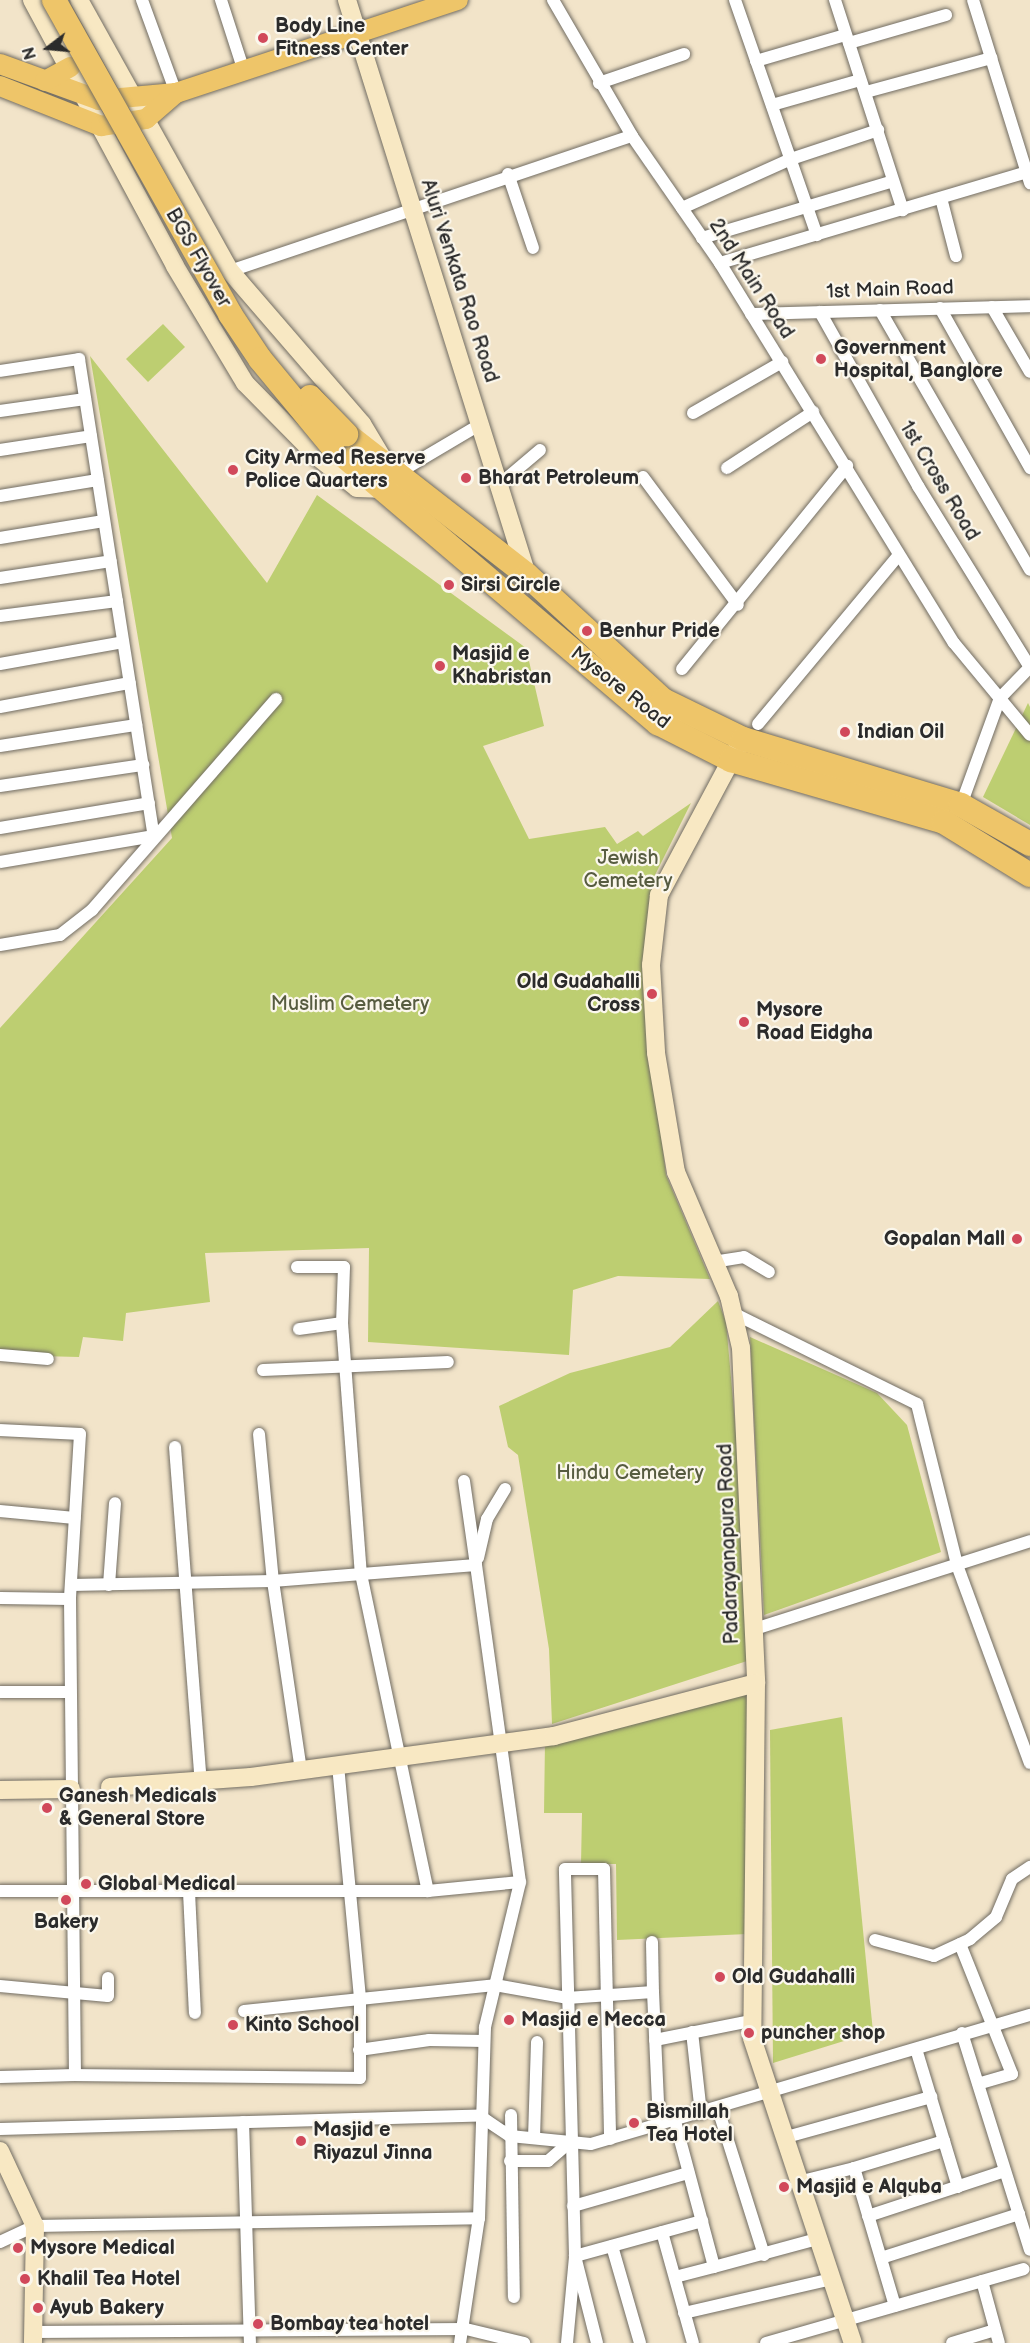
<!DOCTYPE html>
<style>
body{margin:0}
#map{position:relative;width:1030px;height:2343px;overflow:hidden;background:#f2e4c9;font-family:"Balsamiq Sans",sans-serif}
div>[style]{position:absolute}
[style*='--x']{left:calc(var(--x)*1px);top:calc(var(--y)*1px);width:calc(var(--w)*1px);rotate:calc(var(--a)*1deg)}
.green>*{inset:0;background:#bdce71}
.roads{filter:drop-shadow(0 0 2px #716c62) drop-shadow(0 0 2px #716c62)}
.street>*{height:12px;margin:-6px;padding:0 6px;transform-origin:6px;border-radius:6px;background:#fff}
.secondary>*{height:18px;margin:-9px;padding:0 9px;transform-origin:9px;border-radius:9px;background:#f8e8c3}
.primary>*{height:20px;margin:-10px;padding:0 10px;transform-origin:10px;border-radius:10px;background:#eec569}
.highway>*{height:24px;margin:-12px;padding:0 12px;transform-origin:12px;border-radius:12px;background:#eec569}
.bridges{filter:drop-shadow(0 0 2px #716c62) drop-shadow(0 0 2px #716c62)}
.highway-bridge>*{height:24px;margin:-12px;padding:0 12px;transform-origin:12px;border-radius:12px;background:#eec569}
.dots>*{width:16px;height:16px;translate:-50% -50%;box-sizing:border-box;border:3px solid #fbf7ec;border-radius:50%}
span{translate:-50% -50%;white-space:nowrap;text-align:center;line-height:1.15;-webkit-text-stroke:4.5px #fbf7ec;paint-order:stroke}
.poi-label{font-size:20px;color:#2b2b2b;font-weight:700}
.left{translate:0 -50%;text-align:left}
.right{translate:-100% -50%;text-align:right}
.street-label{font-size:20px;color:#2b2b2b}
.park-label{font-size:20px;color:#575c40}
.north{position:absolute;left:18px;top:18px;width:60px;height:60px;-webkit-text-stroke:4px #fbf7ec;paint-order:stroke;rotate:254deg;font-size:16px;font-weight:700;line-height:24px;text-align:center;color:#2b2b2b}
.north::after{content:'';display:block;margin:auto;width:21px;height:27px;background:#2b2b2b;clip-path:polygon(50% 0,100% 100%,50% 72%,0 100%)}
</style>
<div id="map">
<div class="green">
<i style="clip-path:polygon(163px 324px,185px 347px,148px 382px,126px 359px)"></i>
<i style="clip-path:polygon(90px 356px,267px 583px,317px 495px,526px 648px,544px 726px,483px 746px,529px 839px,605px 827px,617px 844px,638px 831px,643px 836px,691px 803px,655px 875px,644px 988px,666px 1175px,710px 1279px,618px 1276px,573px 1290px,569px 1355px,368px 1342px,369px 1248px,205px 1253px,210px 1302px,126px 1313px,123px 1341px,83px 1337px,79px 1357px,0 1355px,0 1028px,172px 838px)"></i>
<i style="clip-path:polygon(1028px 703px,1030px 707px,1030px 825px,983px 797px)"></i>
<i style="clip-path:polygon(718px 1301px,726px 1322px,737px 1445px,747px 1661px,552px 1724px,549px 1649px,518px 1455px,508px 1447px,499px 1406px,570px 1373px,670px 1347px)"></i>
<i style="clip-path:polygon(750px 1337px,877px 1393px,907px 1425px,941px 1552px,764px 1615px)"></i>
<i style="clip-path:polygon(747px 1693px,747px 1934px,617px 1940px,616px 1864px,581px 1864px,582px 1813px,544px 1813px,545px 1741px)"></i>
<i style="clip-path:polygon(842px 1717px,873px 2032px,773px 2063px,770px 1730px)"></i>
</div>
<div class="roads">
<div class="street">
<i style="--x:142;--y:0;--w:99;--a:69.9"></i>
<i style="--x:221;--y:0;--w:71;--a:72.1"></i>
<i style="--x:553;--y:0;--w:157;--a:59.8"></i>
<i style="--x:632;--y:136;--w:155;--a:55.3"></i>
<i style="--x:720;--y:263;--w:446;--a:58.4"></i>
<i style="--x:954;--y:643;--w:119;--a:50.4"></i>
<i style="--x:735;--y:0;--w:249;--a:70.8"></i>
<i style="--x:835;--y:0;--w:221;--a:72.1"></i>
<i style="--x:973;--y:0;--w:192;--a:72.7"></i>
<i style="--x:849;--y:43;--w:101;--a:-16.1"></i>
<i style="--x:756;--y:61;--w:93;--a:-16.3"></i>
<i style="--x:599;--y:83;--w:90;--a:-18.8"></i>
<i style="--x:866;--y:92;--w:130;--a:-15.2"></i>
<i style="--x:772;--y:105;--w:88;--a:-15.8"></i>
<i style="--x:508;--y:174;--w:78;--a:71.3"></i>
<i style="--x:941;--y:198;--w:60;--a:75.5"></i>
<i style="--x:682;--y:208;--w:120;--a:-24.2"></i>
<i style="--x:791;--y:159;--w:92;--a:-18.4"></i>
<i style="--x:702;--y:238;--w:199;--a:-16.6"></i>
<i style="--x:720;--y:263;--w:323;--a:-16.5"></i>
<i style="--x:230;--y:271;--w:424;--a:-18.6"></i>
<i style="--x:992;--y:307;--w:75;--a:59.7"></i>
<i style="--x:940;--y:308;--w:184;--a:60.6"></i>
<i style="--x:880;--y:310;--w:300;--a:60"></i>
<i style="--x:820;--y:312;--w:200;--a:60.6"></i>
<i style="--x:918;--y:486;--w:213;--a:58.3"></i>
<i style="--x:751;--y:314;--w:279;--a:-1.6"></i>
<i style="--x:0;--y:371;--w:80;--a:-8.6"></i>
<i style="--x:79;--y:359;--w:483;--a:81.1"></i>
<i style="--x:154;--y:836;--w:156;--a:170.4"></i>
<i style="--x:0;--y:411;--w:86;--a:-8"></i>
<i style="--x:693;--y:413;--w:103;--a:-29.8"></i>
<i style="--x:0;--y:450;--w:92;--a:-8.7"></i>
<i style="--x:727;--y:468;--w:103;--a:-33.1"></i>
<i style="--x:398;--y:473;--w:96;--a:-30.6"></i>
<i style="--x:643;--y:477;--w:159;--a:53.4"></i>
<i style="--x:501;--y:483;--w:51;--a:-40.2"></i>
<i style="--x:0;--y:496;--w:99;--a:-9.3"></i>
<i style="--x:0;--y:538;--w:105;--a:-9.3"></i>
<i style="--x:0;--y:578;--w:112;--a:-8.7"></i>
<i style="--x:0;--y:616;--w:118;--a:-7.3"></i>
<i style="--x:0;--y:664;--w:125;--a:-10.1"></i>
<i style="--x:682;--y:669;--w:262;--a:-50.9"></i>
<i style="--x:0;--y:707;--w:132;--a:-10.5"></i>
<i style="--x:758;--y:724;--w:220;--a:-50.2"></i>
<i style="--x:0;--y:746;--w:138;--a:-8.8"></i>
<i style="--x:0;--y:786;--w:145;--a:-8.4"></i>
<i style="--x:961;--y:805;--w:114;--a:-70"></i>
<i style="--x:1000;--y:698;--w:43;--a:-45.9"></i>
<i style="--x:0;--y:828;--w:151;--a:-9.5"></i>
<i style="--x:0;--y:945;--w:61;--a:-9.5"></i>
<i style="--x:60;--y:935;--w:41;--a:-38"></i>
<i style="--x:92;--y:910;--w:280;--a:-48.9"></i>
<i style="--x:713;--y:1262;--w:31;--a:-9"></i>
<i style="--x:744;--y:1257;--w:29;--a:31"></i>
<i style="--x:297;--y:1267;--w:47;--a:0"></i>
<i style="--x:344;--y:1267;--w:56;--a:92"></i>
<i style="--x:342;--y:1323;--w:252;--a:85.7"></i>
<i style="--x:361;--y:1574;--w:324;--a:78.1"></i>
<i style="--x:735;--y:1314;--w:203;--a:26.3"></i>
<i style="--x:917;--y:1404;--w:166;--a:76"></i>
<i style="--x:957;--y:1565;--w:211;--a:69.8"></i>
<i style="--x:299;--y:1329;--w:43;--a:-7.9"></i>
<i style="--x:0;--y:1355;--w:48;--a:4.8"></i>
<i style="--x:263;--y:1370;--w:185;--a:-2.5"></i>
<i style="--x:0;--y:1430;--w:80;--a:2.9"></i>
<i style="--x:80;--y:1434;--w:165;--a:93.5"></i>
<i style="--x:70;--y:1599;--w:476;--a:89.4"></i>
<i style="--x:75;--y:2075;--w:75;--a:178.5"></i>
<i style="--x:259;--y:1434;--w:148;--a:84.6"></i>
<i style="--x:273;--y:1581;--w:192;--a:81.6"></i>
<i style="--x:175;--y:1447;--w:337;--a:85.6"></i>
<i style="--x:464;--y:1481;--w:85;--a:81.9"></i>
<i style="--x:0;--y:1511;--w:75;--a:5.3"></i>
<i style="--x:478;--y:1558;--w:40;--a:-77"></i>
<i style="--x:487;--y:1519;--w:35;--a:-59"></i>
<i style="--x:109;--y:1585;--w:82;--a:-85.8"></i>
<i style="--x:0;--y:1598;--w:70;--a:0.8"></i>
<i style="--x:755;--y:1629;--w:289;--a:-17.7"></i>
<i style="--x:0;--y:1692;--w:69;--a:0"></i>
<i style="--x:0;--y:1891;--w:428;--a:0"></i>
<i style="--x:428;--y:1891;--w:92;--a:-5.6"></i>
<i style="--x:520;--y:1882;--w:320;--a:-97.9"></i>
<i style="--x:476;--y:1565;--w:204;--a:175.5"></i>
<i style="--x:273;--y:1581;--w:202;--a:178.9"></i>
<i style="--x:189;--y:1892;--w:121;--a:87.2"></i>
<i style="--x:875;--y:1940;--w:61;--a:15.2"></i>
<i style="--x:934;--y:1956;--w:40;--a:-25"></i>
<i style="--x:970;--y:1939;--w:34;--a:-40"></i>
<i style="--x:996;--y:1917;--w:41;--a:-67.2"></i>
<i style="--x:1012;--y:1879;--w:22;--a:-34"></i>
<i style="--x:652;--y:1942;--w:50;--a:88.9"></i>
<i style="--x:960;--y:1944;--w:140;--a:68.2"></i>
<i style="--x:1012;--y:2074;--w:35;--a:164"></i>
<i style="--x:0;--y:1986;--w:108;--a:5.3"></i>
<i style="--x:108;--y:1996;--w:18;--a:-90"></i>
<i style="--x:244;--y:2011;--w:252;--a:-5.9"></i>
<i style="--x:495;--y:1985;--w:73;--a:10.2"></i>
<i style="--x:567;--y:1998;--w:86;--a:-4"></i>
<i style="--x:653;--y:1992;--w:133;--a:87.4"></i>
<i style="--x:692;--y:2032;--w:82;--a:83.7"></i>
<i style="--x:962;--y:2033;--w:227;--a:72.6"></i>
<i style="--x:655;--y:2040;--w:98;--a:-11.2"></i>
<i style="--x:359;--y:2050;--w:71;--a:-8.1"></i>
<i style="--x:429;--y:2040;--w:55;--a:1"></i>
<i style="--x:75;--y:2075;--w:285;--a:0.6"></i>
<i style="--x:360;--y:2078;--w:80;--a:-90"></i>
<i style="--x:360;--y:1998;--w:233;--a:-95.4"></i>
<i style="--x:718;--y:2109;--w:153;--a:72.5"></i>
<i style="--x:511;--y:2115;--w:182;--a:89.1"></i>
<i style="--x:675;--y:2121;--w:151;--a:75"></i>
<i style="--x:714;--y:2267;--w:107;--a:-15.2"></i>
<i style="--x:243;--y:2122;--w:221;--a:88.2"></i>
<i style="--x:0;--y:2129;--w:480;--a:-1.6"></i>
<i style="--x:480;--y:2116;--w:36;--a:34"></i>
<i style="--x:510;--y:2136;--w:81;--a:5.6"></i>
<i style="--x:591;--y:2144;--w:458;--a:-16.4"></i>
<i style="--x:534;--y:2138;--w:96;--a:-88.2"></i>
<i style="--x:783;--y:2138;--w:154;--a:-15.5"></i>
<i style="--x:944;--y:2141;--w:48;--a:73.1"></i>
<i style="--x:510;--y:2161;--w:38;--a:0"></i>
<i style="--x:548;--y:2161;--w:29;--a:-41"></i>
<i style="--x:798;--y:2182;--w:58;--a:-14"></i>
<i style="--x:573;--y:2206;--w:120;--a:-16"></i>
<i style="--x:868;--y:2216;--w:144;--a:-18.2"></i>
<i style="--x:662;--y:2232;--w:115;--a:74.4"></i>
<i style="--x:0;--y:2242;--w:38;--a:-25"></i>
<i style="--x:35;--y:2226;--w:444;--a:-1"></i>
<i style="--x:612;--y:2246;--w:101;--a:73.9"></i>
<i style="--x:881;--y:2258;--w:145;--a:-17.7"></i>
<i style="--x:675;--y:2277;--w:40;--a:-14.4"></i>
<i style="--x:982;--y:2281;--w:64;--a:74.7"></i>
<i style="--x:895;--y:2306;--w:144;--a:-106.5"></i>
<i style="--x:854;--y:2168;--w:94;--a:-16.7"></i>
<i style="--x:944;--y:2141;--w:96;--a:-106.9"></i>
<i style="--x:684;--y:2313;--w:151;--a:-13"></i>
<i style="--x:34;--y:2332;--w:432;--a:-0.4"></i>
<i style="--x:466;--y:2329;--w:60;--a:13.6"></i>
<i style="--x:460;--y:2343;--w:126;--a:-81.4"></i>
<i style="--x:479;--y:2218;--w:191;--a:-88.2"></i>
<i style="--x:485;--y:2027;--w:149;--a:-76.4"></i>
<i style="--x:567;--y:2343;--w:87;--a:-84.7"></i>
<i style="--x:575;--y:2256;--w:387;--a:-91.5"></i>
<i style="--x:565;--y:1869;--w:39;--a:0"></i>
<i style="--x:604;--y:1869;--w:270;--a:88.7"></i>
<i style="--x:597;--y:2343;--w:90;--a:-104.2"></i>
<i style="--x:575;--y:2256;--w:132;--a:-15.4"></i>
<i style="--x:766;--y:2343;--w:268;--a:-16"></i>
<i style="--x:952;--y:2343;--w:45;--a:-16.8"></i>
</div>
<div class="secondary">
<i style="--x:32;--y:0;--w:302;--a:61.7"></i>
<i style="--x:175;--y:266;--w:136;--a:59.1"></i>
<i style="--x:245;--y:383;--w:105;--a:45.4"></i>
<i style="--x:319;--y:458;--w:48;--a:38.3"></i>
<i style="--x:357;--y:488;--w:23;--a:2"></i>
<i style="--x:79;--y:0;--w:310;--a:60.9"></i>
<i style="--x:230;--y:271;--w:202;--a:49.2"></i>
<i style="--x:362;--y:424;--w:41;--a:59"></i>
<i style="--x:347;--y:0;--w:603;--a:72.62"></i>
<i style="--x:737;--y:749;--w:166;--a:118.1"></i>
<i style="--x:659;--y:895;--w:70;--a:96.5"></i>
<i style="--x:651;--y:965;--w:88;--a:86.7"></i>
<i style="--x:656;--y:1053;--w:121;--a:80.5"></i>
<i style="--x:676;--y:1172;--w:135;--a:66.9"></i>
<i style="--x:729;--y:1296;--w:53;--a:77"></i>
<i style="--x:741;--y:1348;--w:335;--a:87.4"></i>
<i style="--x:756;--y:1683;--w:355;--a:90.6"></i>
<i style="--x:752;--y:2038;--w:321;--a:71.7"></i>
<i style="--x:110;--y:1787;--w:141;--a:-4.1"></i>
<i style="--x:251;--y:1777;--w:306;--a:-7.7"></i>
<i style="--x:554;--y:1736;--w:209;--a:-14.7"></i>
<i style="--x:0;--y:1790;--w:71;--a:-0.8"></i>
<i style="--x:0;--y:2151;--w:83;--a:65"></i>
<i style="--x:35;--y:2226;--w:117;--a:91"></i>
</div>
<div class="primary">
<i style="--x:0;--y:64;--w:105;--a:20"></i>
<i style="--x:99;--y:100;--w:77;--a:-5.2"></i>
<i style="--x:176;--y:93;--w:297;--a:-18.3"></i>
<i style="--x:45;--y:81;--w:29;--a:-29"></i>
<i style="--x:0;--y:86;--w:109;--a:21.6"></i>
<i style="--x:101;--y:126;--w:46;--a:-8.8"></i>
<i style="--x:146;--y:119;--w:40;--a:-41"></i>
</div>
<div class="highway">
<i style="--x:346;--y:434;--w:229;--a:37.9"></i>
<i style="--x:527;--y:575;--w:185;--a:42.6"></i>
<i style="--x:663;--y:700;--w:89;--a:26"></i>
<i style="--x:743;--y:739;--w:228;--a:16.8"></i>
<i style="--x:961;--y:805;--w:79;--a:29.5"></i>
<i style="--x:332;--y:446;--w:428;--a:40.4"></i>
<i style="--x:658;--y:723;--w:82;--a:26.9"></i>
<i style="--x:731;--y:760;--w:222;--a:16.2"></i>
<i style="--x:944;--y:822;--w:101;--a:31.6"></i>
</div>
</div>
<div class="bridges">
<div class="highway-bridge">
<i style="--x:54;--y:0;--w:360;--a:60.7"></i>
<i style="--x:230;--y:314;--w:54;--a:56.3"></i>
<i style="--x:260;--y:359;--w:113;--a:50.4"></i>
<i style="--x:310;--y:397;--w:52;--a:45.8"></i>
</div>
</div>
<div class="dots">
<i style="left:263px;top:38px;background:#d1495b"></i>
<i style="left:821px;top:359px;background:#d1495b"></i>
<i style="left:233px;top:470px;background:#d1495b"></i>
<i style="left:466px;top:478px;background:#d1495b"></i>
<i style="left:449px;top:585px;background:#d1495b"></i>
<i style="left:587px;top:631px;background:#d1495b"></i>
<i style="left:440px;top:666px;background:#d1495b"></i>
<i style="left:845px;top:732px;background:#d1495b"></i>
<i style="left:652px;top:994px;background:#d1495b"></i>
<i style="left:744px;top:1022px;background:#d1495b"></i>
<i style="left:1017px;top:1239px;background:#d1495b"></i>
<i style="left:47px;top:1808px;background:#d1495b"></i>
<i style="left:86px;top:1884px;background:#d1495b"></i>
<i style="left:66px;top:1900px;background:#d1495b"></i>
<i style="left:720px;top:1977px;background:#d1495b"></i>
<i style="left:509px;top:2020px;background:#d1495b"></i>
<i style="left:233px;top:2025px;background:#d1495b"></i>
<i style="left:749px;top:2033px;background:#d1495b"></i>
<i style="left:634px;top:2123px;background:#d1495b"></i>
<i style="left:301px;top:2141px;background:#d1495b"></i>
<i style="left:784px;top:2187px;background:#d1495b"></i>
<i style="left:18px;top:2248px;background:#d1495b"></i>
<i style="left:25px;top:2279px;background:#d1495b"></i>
<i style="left:38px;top:2308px;background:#d1495b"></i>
<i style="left:258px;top:2324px;background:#d1495b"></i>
</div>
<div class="poi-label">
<span class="left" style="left:275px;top:38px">Body Line<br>Fitness Center</span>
<span class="left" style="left:834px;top:360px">Government<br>Hospital, Banglore</span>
<span class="left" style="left:245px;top:470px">City Armed Reserve<br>Police Quarters</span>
<span class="left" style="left:478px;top:478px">Bharat Petroleum</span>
<span class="left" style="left:461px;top:585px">Sirsi Circle</span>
<span class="left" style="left:599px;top:631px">Benhur Pride</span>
<span class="left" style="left:452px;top:666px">Masjid e<br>Khabristan</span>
<span class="left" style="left:857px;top:732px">Indian Oil</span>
<span class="right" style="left:640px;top:994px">Old Gudahalli<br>Cross</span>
<span class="left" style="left:756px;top:1022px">Mysore<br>Road Eidgha</span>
<span class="right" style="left:1005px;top:1239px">Gopalan Mall</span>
<span class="left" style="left:59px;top:1808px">Ganesh Medicals<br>&amp; General Store</span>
<span class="left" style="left:98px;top:1884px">Global Medical</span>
<span style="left:66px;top:1922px">Bakery</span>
<span class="left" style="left:732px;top:1977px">Old Gudahalli</span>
<span class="left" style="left:521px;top:2020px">Masjid e Mecca</span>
<span class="left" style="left:245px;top:2025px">Kinto School</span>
<span class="left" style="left:761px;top:2033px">puncher shop</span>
<span class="left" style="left:646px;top:2124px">Bismillah<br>Tea Hotel</span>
<span class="left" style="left:313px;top:2142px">Masjid e<br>Riyazul Jinna</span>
<span class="left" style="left:796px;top:2187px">Masjid e Alquba</span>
<span class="left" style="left:30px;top:2248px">Mysore Medical</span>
<span class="left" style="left:37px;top:2279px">Khalil Tea Hotel</span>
<span class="left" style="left:50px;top:2308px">Ayub Bakery</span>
<span class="left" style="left:270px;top:2324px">Bombay tea hotel</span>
</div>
<div class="street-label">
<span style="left:198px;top:258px;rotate:60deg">BGS Flyover</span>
<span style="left:751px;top:279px;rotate:57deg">2nd Main Road</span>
<span style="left:459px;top:281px;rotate:72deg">Aluri Venkata Rao Road</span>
<span style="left:890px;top:290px;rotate:-2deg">1st Main Road</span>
<span style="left:939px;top:481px;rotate:59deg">1st Cross Road</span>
<span style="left:620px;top:688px;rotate:38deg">Mysore Road</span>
<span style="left:729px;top:1544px;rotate:-92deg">Padarayanapura Road</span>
</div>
<div class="park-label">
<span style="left:628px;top:870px">Jewish<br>Cemetery</span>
<span style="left:350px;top:1004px">Muslim Cemetery</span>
<span style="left:630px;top:1473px">Hindu Cemetery</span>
</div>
<div class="north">N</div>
</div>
